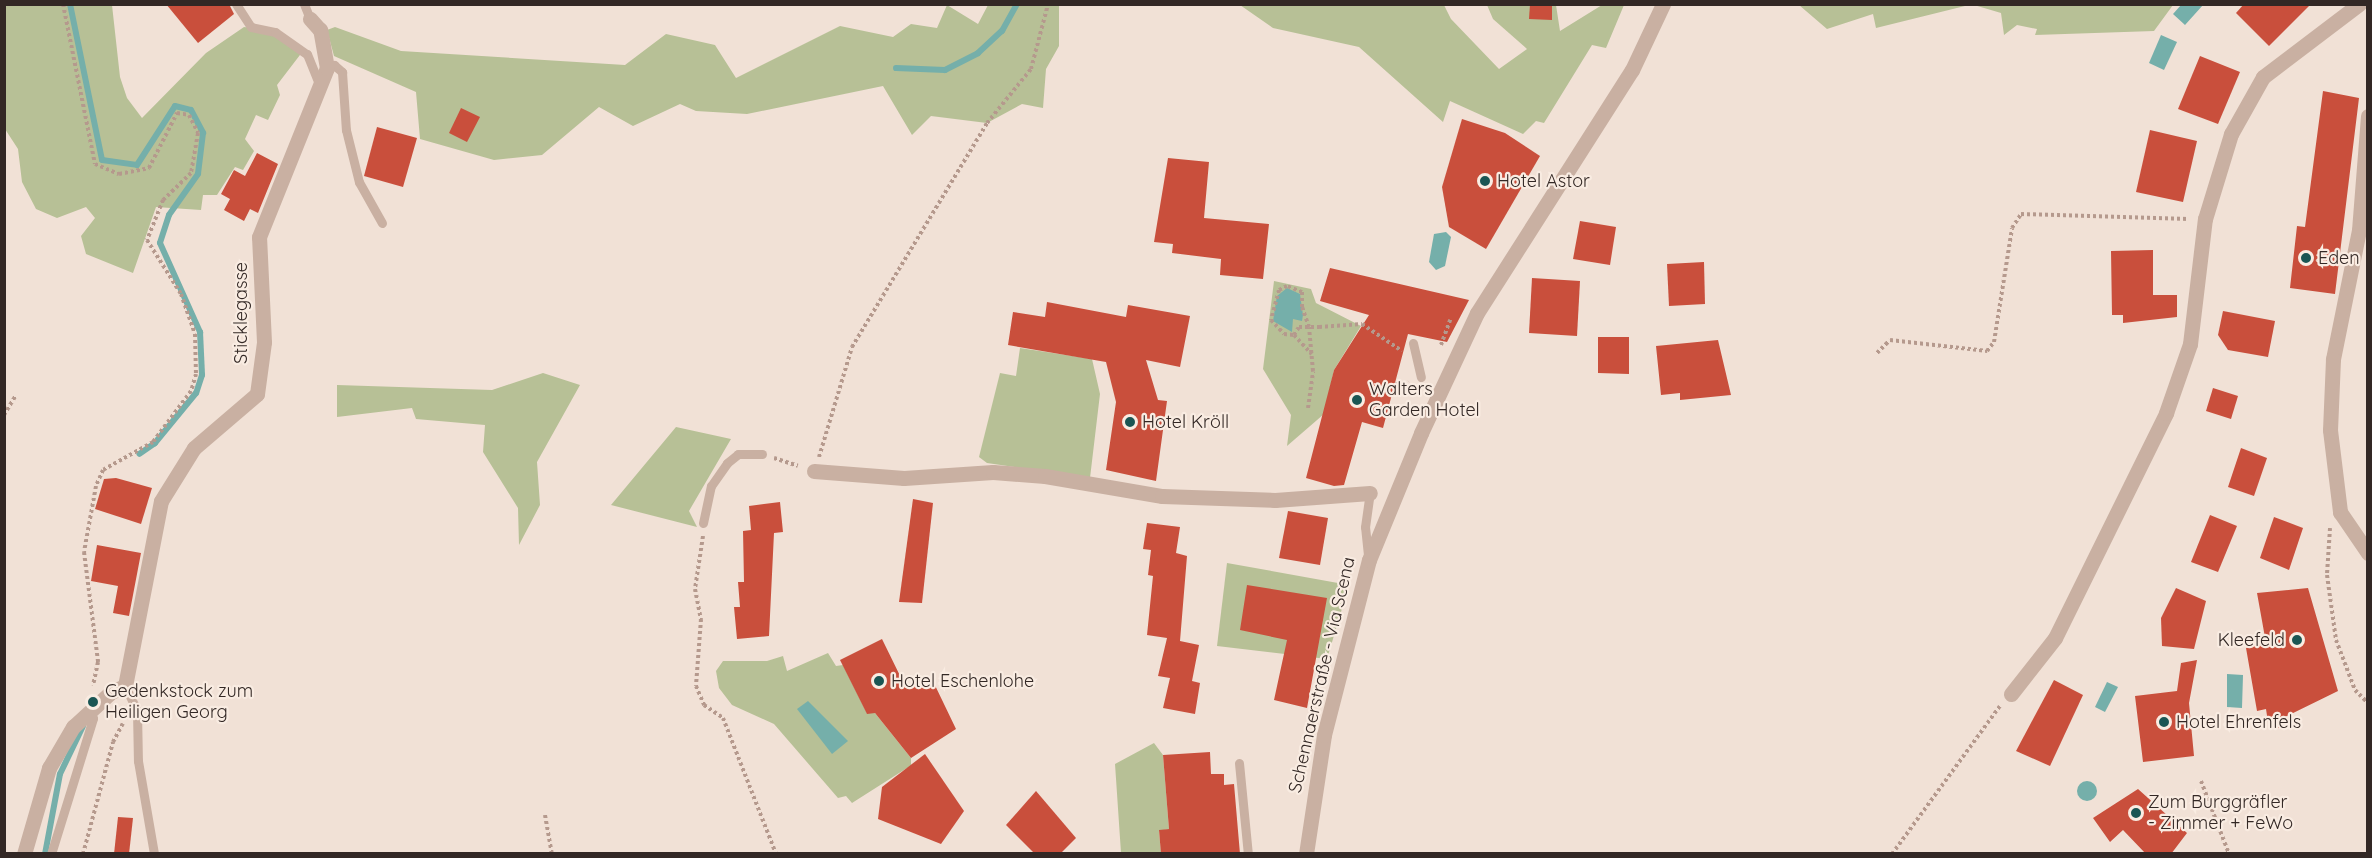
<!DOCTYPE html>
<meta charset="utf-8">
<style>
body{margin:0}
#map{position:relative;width:2372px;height:858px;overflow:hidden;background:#f1e1d6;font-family:Quicksand,sans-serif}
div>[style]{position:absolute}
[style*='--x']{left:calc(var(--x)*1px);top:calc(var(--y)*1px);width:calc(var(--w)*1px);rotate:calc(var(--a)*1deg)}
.green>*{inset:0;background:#b7c096}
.water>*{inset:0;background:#75afaa}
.round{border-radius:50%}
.stream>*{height:6px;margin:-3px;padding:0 3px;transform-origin:3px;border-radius:3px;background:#75afaa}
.building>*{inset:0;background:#c94f3c}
.path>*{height:4px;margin-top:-2px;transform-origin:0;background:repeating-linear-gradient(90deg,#b5998d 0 3px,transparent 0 6px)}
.service>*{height:9px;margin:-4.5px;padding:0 4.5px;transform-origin:4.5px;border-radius:4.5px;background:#c9b0a2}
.minor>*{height:15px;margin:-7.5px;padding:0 7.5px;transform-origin:7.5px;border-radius:7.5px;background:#c9b0a2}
.tertiary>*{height:15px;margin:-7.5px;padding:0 7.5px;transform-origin:7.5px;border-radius:7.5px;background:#c9b0a2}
.dots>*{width:16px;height:16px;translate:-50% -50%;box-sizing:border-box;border:3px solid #f9ece2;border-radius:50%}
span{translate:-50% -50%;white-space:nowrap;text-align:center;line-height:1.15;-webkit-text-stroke:4.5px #f9ece2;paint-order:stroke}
.poi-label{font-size:18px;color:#332825}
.left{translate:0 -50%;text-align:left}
.right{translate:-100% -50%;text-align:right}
.street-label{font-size:18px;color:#332825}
.frame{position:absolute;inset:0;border:6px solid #332825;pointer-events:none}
</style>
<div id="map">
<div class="green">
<i style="clip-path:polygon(4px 5px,112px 5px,120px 77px,127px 98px,142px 118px,206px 53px,244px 27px,270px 30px,303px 51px,277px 85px,280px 95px,268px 120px,256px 115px,245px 139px,254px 151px,243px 170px,235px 167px,217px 195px,203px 195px,201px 210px,156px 207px,133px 273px,86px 254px,81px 236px,95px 218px,86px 207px,57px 218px,36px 209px,22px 182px,18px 149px,5px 129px)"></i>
<i style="clip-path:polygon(947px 5px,978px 24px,988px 5px,1059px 5px,1059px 46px,1046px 69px,1043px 108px,1022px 104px,987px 123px,931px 116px,912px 135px,883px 86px,747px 114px,696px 111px,680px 104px,633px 126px,599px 107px,542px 155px,494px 160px,420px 139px,416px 92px,334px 56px,327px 30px,335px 27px,401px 51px,625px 65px,666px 34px,715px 45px,736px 78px,840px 26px,893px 37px,911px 24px,937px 28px)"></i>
<i style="clip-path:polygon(1240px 5px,1444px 5px,1451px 19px,1499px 69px,1527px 49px,1493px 19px,1487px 5px,1556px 5px,1560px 31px,1602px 5px,1624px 5px,1606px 48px,1592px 45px,1544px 123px,1536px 121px,1523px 134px,1450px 101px,1443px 122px,1359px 47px,1273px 28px)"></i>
<i style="clip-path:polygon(1799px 5px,1969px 5px,1876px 28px,1873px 14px,1827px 29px)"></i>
<i style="clip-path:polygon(1974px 5px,2173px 5px,2154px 31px,2035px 35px,2037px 29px,2017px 25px,2004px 35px,2001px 13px)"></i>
<i style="clip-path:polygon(1274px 281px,1311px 289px,1316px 303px,1361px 326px,1334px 370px,1324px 414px,1287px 446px,1291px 415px,1263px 369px)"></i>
<i style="clip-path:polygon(1020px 348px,1092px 359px,1100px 394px,1090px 478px,987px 463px,979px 457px,1000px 373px,1016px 376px)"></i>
<i style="clip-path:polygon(543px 373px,580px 385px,537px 462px,540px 505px,519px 545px,518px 508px,483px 452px,485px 425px,416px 419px,412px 408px,337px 417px,337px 385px,492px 390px)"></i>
<i style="clip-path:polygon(676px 427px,731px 439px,689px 511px,697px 527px,611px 505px)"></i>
<i style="clip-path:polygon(1227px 563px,1349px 585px,1327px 659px,1217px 646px)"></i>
<i style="clip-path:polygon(828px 653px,836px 666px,843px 665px,867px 713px,875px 713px,911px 758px,911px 770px,907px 768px,852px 803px,846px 796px,838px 798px,774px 724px,732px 705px,719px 688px,716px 671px,723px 661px,767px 661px,783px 656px,787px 671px)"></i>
<i style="clip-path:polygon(1154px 743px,1163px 755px,1169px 829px,1159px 831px,1161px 853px,1121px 853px,1115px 764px)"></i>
</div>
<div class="water">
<i style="clip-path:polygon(2181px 5px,2181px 4px,2203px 5px,2185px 25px,2173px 14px)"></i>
<i style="clip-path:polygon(2161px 35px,2177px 42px,2164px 70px,2149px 63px)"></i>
<i style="clip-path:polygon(1446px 232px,1451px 237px,1445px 266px,1436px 270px,1429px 262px,1434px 234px)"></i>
<i style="clip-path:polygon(1287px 288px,1300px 294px,1303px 315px,1302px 321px,1293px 319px,1292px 332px,1273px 321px,1277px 296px)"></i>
<i style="clip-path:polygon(2227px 674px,2243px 675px,2242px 708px,2227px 707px)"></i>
<i style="clip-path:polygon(2107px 682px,2118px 687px,2105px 712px,2095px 707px)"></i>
<i style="clip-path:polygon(808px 701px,848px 741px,832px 754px,797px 709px)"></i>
<i class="round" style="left:2077px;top:781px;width:20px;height:20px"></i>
</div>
<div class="stream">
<i style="--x:70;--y:4;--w:159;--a:78.4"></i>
<i style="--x:102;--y:160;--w:35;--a:8"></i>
<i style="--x:137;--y:165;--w:70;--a:-57.2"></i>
<i style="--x:175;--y:106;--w:16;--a:14"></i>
<i style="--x:191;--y:110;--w:26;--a:62"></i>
<i style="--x:203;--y:133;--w:41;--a:97"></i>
<i style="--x:198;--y:174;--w:50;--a:125.3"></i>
<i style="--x:169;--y:215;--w:29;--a:108"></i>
<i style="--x:160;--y:243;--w:98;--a:65.8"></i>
<i style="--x:200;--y:332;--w:43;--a:87.3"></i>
<i style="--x:202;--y:375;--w:19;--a:108"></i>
<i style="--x:196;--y:393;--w:65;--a:129.4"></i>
<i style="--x:155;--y:443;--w:19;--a:145"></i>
<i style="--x:896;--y:68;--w:49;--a:2.3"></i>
<i style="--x:945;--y:70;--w:37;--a:-27"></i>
<i style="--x:978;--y:53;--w:33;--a:-43"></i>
<i style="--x:1002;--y:31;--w:31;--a:-61"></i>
<i style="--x:45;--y:854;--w:81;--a:-79.4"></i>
<i style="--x:60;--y:774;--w:53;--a:-64.4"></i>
</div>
<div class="building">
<i style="clip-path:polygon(166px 4px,229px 4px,234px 14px,198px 43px)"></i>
<i style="clip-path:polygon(1530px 4px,1552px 4px,1552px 20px,1529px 19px)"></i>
<i style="clip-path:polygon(2244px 4px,2311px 4px,2269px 46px,2236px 13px)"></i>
<i style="clip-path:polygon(2200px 56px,2240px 72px,2218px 124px,2178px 109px)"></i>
<i style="clip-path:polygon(2323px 91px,2359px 98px,2335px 294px,2290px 288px,2297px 226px,2305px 227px)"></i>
<i style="clip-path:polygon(461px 108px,480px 117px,467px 142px,449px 133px)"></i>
<i style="clip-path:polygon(1462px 119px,1505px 133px,1540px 156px,1486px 249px,1449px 227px,1442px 187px)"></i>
<i style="clip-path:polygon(377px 127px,417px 138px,403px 187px,364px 176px)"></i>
<i style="clip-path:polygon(2150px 130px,2197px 141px,2183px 202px,2136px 192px)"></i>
<i style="clip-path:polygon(257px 153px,278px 164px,258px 213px,250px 209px,244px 221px,224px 210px,230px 199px,221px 194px,234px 170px,245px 176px)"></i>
<i style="clip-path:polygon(1168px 158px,1209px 162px,1204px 218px,1269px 224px,1263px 279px,1220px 275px,1221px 259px,1172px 253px,1173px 244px,1154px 242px)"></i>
<i style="clip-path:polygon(1580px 221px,1616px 227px,1610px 265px,1573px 259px)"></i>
<i style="clip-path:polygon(2153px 250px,2153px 295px,2177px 295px,2177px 317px,2123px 323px,2123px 315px,2112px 315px,2111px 251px)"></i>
<i style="clip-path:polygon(1704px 262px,1705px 304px,1669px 306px,1667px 264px)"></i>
<i style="clip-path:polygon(1330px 268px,1469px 300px,1447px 342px,1408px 334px,1383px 428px,1362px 422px,1344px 485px,1334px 486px,1306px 478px,1334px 370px,1369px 315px,1320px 301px)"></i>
<i style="clip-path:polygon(1532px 278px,1580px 281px,1577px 336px,1529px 333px)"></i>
<i style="clip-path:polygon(1047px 302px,1126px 317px,1128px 305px,1190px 316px,1180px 367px,1146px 360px,1158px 400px,1167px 401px,1156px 481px,1106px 470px,1116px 402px,1106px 362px,1008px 345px,1013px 312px,1045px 317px)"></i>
<i style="clip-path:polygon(2223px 311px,2275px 321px,2268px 357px,2228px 350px,2218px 335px)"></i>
<i style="clip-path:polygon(1598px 337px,1629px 337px,1629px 374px,1598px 373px)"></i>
<i style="clip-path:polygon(1718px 340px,1731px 395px,1680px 400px,1680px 393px,1661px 395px,1656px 346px)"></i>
<i style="clip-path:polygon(2213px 388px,2238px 396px,2231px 419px,2206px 411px)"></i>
<i style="clip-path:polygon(2241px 448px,2267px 458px,2254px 496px,2228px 487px)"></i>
<i style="clip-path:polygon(116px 478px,152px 488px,141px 524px,95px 509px,104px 479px)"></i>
<i style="clip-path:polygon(913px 499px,933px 503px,922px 603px,899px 602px)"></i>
<i style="clip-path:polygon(780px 502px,783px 532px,774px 533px,769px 636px,737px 639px,734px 607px,740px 607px,738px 582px,744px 582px,743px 531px,751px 530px,749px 506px)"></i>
<i style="clip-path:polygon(1288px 511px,1328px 518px,1320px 565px,1279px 558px)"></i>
<i style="clip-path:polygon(2210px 515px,2237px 526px,2218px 572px,2191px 562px)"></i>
<i style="clip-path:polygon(2274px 517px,2303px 528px,2289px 570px,2260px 558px)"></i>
<i style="clip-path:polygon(1147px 523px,1180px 527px,1176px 553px,1187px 556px,1180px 641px,1199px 645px,1192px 681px,1200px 683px,1195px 714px,1163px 708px,1170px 678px,1158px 676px,1167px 638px,1147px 635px,1153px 576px,1148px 575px,1151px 550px,1143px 549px)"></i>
<i style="clip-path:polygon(97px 545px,141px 553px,129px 616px,113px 613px,118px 586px,91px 581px)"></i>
<i style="clip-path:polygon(1247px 585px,1327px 598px,1307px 708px,1274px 700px,1287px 640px,1240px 630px)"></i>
<i style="clip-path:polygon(2176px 588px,2206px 601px,2194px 649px,2162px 646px,2161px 618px)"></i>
<i style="clip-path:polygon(2308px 588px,2338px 691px,2285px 717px,2287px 727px,2269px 729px,2266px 709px,2257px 711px,2246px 648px,2266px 643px,2257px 593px)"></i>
<i style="clip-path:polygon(882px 639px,906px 688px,931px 677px,956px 729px,911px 758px,875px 713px,867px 714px,840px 660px)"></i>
<i style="clip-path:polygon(2197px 660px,2189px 703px,2194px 756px,2143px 762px,2135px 696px,2177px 691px,2181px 663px)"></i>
<i style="clip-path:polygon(2054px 680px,2083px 695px,2050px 766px,2016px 751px)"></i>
<i style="clip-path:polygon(1210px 752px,1211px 774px,1224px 774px,1224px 785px,1234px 784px,1240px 854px,1161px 854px,1159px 830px,1169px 829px,1163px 755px)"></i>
<i style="clip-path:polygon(925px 754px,964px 811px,941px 844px,878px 819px,882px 787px)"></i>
<i style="clip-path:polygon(2138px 789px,2187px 833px,2171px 854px,2146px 854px,2123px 830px,2110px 842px,2093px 818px)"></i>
<i style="clip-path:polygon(1036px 791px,1076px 838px,1060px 854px,1035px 854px,1006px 825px)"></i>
<i style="clip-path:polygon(118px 817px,133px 818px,129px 854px,114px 854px)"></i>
</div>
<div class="path">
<i style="--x:63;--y:4;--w:163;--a:78.7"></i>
<i style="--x:95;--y:164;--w:26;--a:23"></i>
<i style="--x:119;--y:174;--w:31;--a:-11"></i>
<i style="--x:149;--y:168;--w:62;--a:-63"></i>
<i style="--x:177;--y:113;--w:12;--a:9"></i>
<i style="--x:189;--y:115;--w:20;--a:63"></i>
<i style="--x:198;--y:133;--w:41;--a:99.9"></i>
<i style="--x:191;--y:173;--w:39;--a:136"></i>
<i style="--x:163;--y:200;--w:43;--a:111.8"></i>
<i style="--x:147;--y:240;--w:64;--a:57.8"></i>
<i style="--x:181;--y:294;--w:42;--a:70.7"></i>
<i style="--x:195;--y:334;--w:40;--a:88.6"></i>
<i style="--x:196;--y:374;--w:18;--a:106"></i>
<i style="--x:191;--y:391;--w:64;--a:126.7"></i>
<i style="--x:153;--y:442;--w:57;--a:150.8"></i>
<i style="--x:103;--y:470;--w:17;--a:114"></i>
<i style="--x:96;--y:486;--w:67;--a:100.3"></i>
<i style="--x:84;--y:552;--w:111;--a:82.7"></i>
<i style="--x:98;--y:662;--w:24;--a:102"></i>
<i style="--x:1294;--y:335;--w:26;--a:47"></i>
<i style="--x:1441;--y:345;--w:27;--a:-70"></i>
<i style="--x:1877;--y:353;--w:18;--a:-45"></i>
<i style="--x:1890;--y:340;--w:98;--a:6.5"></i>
<i style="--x:1987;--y:351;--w:11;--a:-52"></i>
<i style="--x:1994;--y:342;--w:115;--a:-81"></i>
<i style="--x:2012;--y:228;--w:17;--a:-57"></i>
<i style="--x:2021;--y:214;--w:168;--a:1.7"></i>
<i style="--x:1395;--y:384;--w:9;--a:13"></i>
<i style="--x:1404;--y:386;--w:6;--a:-51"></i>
<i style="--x:1308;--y:408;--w:37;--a:-82"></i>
<i style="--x:1313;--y:371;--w:44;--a:-95.2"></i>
<i style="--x:1309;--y:327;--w:21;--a:-109"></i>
<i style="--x:1302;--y:307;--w:15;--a:-90"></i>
<i style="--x:1302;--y:292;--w:16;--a:-158"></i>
<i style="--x:1287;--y:286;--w:9;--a:153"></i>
<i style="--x:1279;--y:290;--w:31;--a:105"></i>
<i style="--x:1271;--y:320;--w:19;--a:47"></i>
<i style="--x:1284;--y:334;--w:10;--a:6"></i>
<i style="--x:1294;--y:335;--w:9;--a:-58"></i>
<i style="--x:1299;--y:327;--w:20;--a:0"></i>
<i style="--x:1319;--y:327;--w:43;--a:-4"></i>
<i style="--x:1362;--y:324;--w:48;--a:34"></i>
<i style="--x:4;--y:415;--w:23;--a:-59"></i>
<i style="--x:819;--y:457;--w:115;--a:-73.3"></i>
<i style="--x:852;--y:347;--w:262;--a:-58.9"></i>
<i style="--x:987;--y:123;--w:70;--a:-50.8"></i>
<i style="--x:1031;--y:69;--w:67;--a:-75.3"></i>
<i style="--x:774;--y:458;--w:25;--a:18"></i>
<i style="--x:2330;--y:528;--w:47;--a:93.7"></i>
<i style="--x:2327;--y:575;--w:66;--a:82.1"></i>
<i style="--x:2336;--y:640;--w:53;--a:69.2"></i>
<i style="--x:2355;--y:690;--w:18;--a:45"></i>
<i style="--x:703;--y:536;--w:54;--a:98.6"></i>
<i style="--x:695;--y:589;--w:31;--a:79"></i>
<i style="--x:701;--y:619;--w:67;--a:94.3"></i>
<i style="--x:696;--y:686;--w:21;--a:67"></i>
<i style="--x:704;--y:705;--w:23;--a:34"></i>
<i style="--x:723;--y:718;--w:146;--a:68.7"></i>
<i style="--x:2201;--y:781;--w:78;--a:69"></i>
<i style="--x:545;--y:815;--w:40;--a:80"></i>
<i style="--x:83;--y:854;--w:116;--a:-75"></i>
<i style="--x:113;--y:742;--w:21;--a:-62"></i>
<i style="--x:1892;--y:854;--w:183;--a:-53.9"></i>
</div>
<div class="service">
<i style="--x:236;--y:4;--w:27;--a:57"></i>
<i style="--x:251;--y:27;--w:25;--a:12"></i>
<i style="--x:275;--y:32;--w:39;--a:35"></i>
<i style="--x:307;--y:54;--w:35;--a:68"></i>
<i style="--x:304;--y:4;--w:16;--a:68"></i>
<i style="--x:327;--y:68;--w:8;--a:-23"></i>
<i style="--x:334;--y:65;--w:11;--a:41"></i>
<i style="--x:342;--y:72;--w:58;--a:86.1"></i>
<i style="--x:346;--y:130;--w:54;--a:76"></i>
<i style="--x:359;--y:182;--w:47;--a:60.7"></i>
<i style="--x:1413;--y:343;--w:35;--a:77"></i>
<i style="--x:703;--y:523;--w:38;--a:-78"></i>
<i style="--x:711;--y:486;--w:28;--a:-55"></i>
<i style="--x:727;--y:463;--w:14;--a:-39"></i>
<i style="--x:738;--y:454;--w:24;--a:0"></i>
<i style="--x:1368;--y:555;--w:28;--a:-96"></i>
<i style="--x:1365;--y:527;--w:34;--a:-82"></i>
<i style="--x:125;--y:686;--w:28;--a:64"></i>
<i style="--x:137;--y:711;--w:50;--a:88.9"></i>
<i style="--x:138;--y:761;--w:94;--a:80.2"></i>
<i style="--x:1239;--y:763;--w:91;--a:84.4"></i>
<i style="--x:51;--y:854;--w:142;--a:-72.8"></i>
<i style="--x:93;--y:718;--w:7;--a:-164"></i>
</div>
<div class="minor">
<i style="--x:2368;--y:116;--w:114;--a:94.5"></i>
<i style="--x:2359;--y:230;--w:132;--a:101.4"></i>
<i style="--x:2333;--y:359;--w:71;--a:92.4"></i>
<i style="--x:2330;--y:430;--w:83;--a:83"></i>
<i style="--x:2340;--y:512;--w:50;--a:55.7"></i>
<i style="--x:814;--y:471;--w:90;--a:4.4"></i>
<i style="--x:904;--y:478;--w:89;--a:-3.9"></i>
<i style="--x:993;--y:472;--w:52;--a:4.4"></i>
<i style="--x:1045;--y:476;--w:119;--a:9.7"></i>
<i style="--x:1162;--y:496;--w:113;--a:2"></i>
<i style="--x:1275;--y:500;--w:95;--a:-4.2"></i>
<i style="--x:2011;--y:694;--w:71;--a:-51.8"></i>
<i style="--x:2055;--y:638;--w:251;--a:-63.7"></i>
<i style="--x:2166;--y:413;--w:73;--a:-70.8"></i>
<i style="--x:2190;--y:344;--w:126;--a:-83.2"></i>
<i style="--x:2205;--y:219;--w:89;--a:-73"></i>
<i style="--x:2231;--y:134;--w:65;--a:-60.7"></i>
<i style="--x:2263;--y:77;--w:121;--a:-37.2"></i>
<i style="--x:24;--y:854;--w:90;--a:-73.8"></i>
<i style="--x:49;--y:768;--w:48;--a:-59.7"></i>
<i style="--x:73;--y:727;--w:52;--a:-42.6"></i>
<i style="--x:111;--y:692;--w:15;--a:-23"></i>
<i style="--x:125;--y:686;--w:188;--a:-79"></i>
<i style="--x:161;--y:501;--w:62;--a:-58.1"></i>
<i style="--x:194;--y:448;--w:83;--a:-40.6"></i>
<i style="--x:257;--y:394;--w:52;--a:-82.3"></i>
<i style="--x:264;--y:342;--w:105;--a:-92.7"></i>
<i style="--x:259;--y:237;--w:182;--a:-68.1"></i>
<i style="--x:327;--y:68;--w:39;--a:-100"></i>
<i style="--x:320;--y:30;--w:15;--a:-132"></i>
</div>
<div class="tertiary">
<i style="--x:1306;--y:854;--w:120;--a:-81.4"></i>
<i style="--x:1324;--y:735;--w:181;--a:-75.6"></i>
<i style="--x:1369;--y:560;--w:137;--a:-67.7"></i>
<i style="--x:1421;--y:433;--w:132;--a:-65"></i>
<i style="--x:1477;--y:313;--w:288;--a:-57.5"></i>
<i style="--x:1632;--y:70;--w:73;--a:-64.8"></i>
</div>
<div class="dots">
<i style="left:1485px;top:181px;background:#1a5553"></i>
<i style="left:2306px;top:258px;background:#1a5553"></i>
<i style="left:1357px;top:400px;background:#1a5553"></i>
<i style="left:1130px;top:422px;background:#1a5553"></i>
<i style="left:2297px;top:640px;background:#1a5553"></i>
<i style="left:879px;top:681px;background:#1a5553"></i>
<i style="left:93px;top:702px;background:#1a5553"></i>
<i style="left:2164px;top:722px;background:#1a5553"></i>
<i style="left:2136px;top:813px;background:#1a5553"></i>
</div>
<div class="poi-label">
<span class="left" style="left:1497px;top:181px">Hotel Astor</span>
<span class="left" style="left:2318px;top:258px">Eden</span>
<span class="left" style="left:1369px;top:400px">Walters<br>Garden Hotel</span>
<span class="left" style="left:1142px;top:422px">Hotel Kröll</span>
<span class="right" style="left:2285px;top:640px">Kleefeld</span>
<span class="left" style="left:891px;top:681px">Hotel Eschenlohe</span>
<span class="left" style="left:105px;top:702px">Gedenkstock zum<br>Heiligen Georg</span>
<span class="left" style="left:2176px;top:722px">Hotel Ehrenfels</span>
<span class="left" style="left:2148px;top:813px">Zum Burggräfler<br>- Zimmer + FeWo</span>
</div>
<div class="street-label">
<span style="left:241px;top:313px;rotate:-90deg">Sticklegasse</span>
<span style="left:1322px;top:675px;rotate:-77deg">Schennaerstraße - Via Scena</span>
</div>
<div class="frame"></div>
</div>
